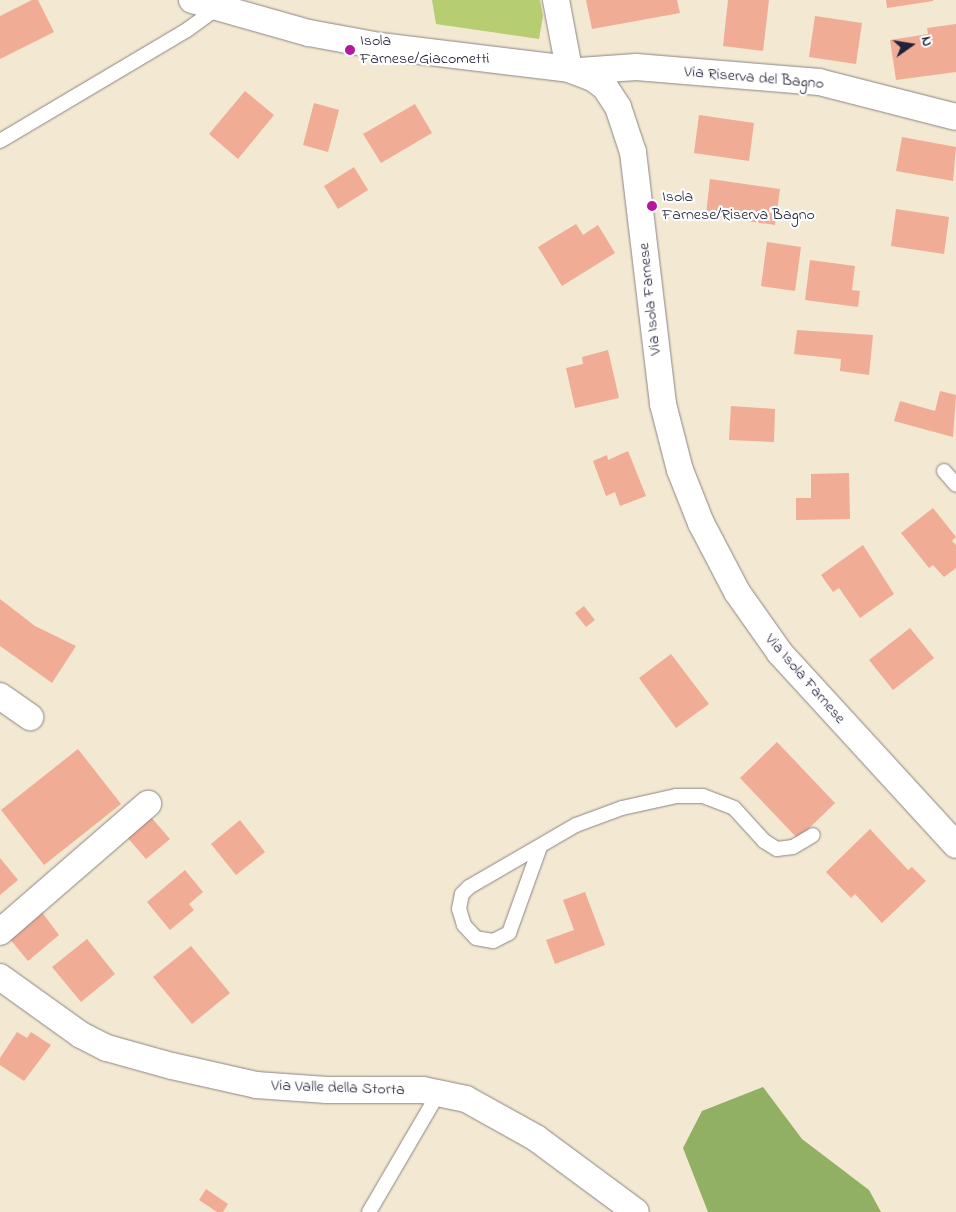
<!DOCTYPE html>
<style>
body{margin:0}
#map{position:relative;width:956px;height:1212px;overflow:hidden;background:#f3e8d1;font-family:"Indie Flower",sans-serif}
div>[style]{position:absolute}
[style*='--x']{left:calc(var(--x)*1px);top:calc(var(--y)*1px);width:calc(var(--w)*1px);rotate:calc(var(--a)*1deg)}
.green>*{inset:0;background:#b7cd71}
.forest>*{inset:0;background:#91b063}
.building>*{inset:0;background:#f0ac95}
.roads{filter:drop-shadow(0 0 1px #8a8586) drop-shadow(0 0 1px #8a8586)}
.lane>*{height:14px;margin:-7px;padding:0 7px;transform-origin:7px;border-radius:7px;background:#fff}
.street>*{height:26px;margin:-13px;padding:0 13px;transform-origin:13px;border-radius:13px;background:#fff}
.dots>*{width:14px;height:14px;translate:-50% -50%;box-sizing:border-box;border:2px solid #fff;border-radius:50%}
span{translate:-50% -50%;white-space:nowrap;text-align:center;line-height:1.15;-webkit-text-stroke:4.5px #fff;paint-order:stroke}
.poi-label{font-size:16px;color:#22223b}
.left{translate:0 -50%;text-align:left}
.street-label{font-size:16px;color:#22223b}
.north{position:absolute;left:886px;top:20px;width:50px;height:50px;-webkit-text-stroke:4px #fff;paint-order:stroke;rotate:77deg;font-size:14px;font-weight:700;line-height:20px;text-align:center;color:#22223b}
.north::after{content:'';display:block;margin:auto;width:18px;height:22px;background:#22223b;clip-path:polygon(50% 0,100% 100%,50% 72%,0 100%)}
</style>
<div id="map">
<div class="green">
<i style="clip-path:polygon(432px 0,540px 0,543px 16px,539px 39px,436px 24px)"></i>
</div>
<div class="forest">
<i style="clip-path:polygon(763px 1087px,802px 1139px,869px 1190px,881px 1212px,708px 1212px,683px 1148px,702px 1111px)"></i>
</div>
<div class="building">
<i style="clip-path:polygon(32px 0,38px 0,54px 32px,0 59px,0 16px)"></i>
<i style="clip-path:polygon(586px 0,677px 0,680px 13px,592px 29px)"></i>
<i style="clip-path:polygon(728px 0,769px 0,763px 51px,723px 46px)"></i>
<i style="clip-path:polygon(886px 0,933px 0,933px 1px,887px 8px)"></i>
<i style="clip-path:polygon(815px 16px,862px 23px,856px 64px,809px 57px)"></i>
<i style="clip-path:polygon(956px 24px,956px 72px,896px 80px,890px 40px,928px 34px,927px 28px)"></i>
<i style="clip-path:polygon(245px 91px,274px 115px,238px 159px,209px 134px)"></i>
<i style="clip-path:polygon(314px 103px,339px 110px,328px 152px,303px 145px)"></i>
<i style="clip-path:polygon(415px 104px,432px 133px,381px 163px,363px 134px)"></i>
<i style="clip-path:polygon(699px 115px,754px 123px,749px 161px,694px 153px)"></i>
<i style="clip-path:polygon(902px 137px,956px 147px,953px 181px,896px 171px)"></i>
<i style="clip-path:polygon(354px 167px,368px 190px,338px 209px,324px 186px)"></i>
<i style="clip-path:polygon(710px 179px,780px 189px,775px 225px,706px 215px)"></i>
<i style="clip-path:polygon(896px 209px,949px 217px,944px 254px,891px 246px)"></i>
<i style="clip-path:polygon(576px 224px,583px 235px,598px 225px,615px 253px,562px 286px,538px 247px)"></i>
<i style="clip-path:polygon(767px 242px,801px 247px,795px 291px,761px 286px)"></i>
<i style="clip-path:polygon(810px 260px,855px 266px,852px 290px,860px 291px,858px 307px,805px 300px)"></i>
<i style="clip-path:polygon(797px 330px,873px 335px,869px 375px,840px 371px,841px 359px,794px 354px)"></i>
<i style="clip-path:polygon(608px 350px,619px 398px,575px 408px,566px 368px,583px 364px,582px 357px)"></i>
<i style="clip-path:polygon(940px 391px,956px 395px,953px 437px,894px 421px,900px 401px,935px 411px)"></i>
<i style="clip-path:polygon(731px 406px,775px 409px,774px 442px,729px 440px)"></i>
<i style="clip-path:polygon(628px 451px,646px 496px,620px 506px,615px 492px,606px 496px,593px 461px,607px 455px,608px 460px)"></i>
<i style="clip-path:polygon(849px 473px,850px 519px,796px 520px,796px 498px,811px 498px,811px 474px)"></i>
<i style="clip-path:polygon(933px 508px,956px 537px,952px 541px,956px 545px,956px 568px,944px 577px,933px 565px,929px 568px,901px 533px)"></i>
<i style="clip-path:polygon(863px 545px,894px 594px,860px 618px,839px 588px,833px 592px,821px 575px)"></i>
<i style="clip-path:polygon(0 599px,35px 626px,76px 646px,52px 683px,0 646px)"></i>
<i style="clip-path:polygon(584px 606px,595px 620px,586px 627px,575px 613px)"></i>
<i style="clip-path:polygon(910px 628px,934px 658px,893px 690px,869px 660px)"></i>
<i style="clip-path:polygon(671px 654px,709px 704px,676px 728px,639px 678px)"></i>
<i style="clip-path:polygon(777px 742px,835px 803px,798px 839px,740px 778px)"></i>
<i style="clip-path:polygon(78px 749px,121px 804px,44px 865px,1px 810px)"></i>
<i style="clip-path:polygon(150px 816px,170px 839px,146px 859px,126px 836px)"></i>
<i style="clip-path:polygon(240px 820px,265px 852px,236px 875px,211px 844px)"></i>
<i style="clip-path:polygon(870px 829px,908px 870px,912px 867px,926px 881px,882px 923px,855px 894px,851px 898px,826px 872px)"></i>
<i style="clip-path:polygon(0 858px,18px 880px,0 895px)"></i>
<i style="clip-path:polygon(185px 870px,203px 892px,189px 904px,194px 910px,170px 930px,147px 902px)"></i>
<i style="clip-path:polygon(585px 892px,605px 945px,555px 964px,546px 940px,574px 930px,563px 900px)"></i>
<i style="clip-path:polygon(41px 911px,59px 935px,28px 961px,9px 938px)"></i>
<i style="clip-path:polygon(87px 939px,115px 974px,81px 1002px,52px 967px)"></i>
<i style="clip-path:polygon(191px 946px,230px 993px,192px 1024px,153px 977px)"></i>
<i style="clip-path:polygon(17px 1032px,27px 1038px,31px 1032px,51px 1045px,24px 1081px,0 1065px,0 1058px)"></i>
<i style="clip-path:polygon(206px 1189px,228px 1204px,223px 1212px,217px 1212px,199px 1200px)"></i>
</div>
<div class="roads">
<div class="lane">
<i style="--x:0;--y:141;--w:217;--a:-30.7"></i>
<i style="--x:187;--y:30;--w:39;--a:-36"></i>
<i style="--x:944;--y:471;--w:18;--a:49"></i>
<i style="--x:540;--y:847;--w:91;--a:109.8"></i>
<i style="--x:509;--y:933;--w:18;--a:153"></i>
<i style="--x:493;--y:941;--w:17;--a:-170"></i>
<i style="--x:476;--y:938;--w:18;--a:-133"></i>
<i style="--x:464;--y:925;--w:17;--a:-107"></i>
<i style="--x:459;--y:909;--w:15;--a:-79"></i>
<i style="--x:462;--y:894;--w:10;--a:-45"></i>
<i style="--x:469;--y:887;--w:124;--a:-30.1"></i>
<i style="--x:576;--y:825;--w:49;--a:-20.3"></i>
<i style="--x:622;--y:808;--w:55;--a:-12.5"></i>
<i style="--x:676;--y:796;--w:27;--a:0"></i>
<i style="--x:703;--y:796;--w:33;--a:21"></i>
<i style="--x:734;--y:808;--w:45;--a:47.7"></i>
<i style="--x:764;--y:841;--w:15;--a:32"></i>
<i style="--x:777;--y:849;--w:16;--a:-7"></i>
<i style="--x:793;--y:847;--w:23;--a:-31"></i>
<i style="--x:369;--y:1212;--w:139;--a:-59.7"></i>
</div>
<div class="street">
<i style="--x:192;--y:0;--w:122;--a:15.8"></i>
<i style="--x:309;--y:33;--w:72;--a:10.4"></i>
<i style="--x:380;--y:46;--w:190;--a:6.9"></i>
<i style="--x:569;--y:69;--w:26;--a:21"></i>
<i style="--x:593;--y:78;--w:15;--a:37"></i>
<i style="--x:605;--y:87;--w:24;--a:57"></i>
<i style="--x:618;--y:107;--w:47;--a:71.6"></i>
<i style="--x:633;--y:152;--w:254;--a:83.2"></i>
<i style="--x:663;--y:404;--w:68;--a:75.6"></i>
<i style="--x:680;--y:470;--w:57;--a:68.4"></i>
<i style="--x:701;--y:523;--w:78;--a:62.4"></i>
<i style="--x:737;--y:592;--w:75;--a:54.8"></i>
<i style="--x:780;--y:653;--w:260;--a:47.5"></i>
<i style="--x:556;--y:0;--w:70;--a:79.3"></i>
<i style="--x:579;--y:71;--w:57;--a:-4"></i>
<i style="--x:636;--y:67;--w:184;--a:4.7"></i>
<i style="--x:819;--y:82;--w:141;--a:14.3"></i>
<i style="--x:0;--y:696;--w:37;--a:35"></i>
<i style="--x:0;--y:932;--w:196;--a:-40.9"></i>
<i style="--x:0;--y:977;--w:100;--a:35.6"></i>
<i style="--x:81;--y:1035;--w:29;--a:27"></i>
<i style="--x:107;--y:1048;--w:67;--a:15.5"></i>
<i style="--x:172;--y:1066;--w:86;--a:12.7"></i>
<i style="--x:256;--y:1085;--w:71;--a:4"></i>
<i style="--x:327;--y:1090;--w:96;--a:0"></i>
<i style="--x:423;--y:1090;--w:44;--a:11.8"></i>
<i style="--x:466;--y:1099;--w:80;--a:29.1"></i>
<i style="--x:536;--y:1138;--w:124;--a:36.5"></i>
</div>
</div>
<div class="dots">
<i style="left:350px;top:50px;background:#b5179e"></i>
<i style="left:652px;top:206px;background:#b5179e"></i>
</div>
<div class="poi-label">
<span class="left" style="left:360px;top:50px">Isola<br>Farnese/Giacometti</span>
<span class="left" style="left:662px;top:206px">Isola<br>Farnese/Riserva Bagno</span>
</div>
<div class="street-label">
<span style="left:754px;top:78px;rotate:5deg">Via Riserva del Bagno</span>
<span style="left:650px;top:299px;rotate:-96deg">Via Isola Farnese</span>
<span style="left:805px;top:679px;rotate:49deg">Via Isola Farnese</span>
<span style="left:338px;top:1088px;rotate:2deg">Via Valle della Storta</span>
</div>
<div class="north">N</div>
</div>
